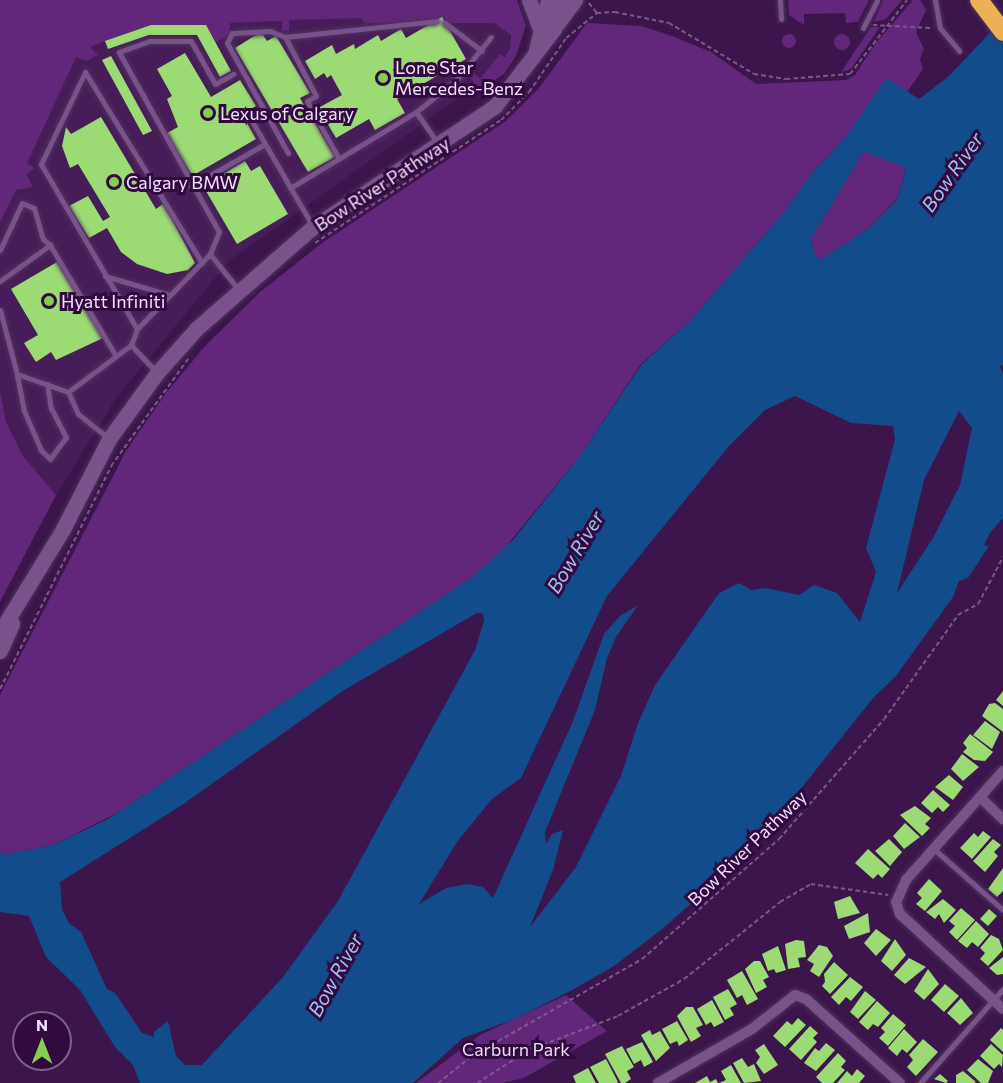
<!DOCTYPE html>
<style>
body{margin:0}
#map{position:relative;width:1003px;height:1083px;overflow:hidden;background:#3b154b;font-family:Commissioner,sans-serif}
div>[style]{position:absolute}
[style*='--x']{left:calc(var(--x)*1px);top:calc(var(--y)*1px);width:calc(var(--w)*1px);rotate:calc(var(--a)*1deg)}
.built>*{inset:0;background:#471d59}
.green>*{inset:0;background:#62277a}
.round{border-radius:50%}
.water>*{inset:0;background:#124c8b}
.building>*{inset:0;background:#9cdb74}
.path>*{height:1.5px;margin-top:-0.75px;transform-origin:0;background:repeating-linear-gradient(90deg,#795a86 0 4.5px,transparent 0 7.5px)}
.roads{filter:drop-shadow(0 0 2px #4f325c) drop-shadow(0 0 2px #4f325c)}
.lane>*{height:5px;margin:-2.5px;padding:0 2.5px;transform-origin:2.5px;border-radius:2.5px;background:#79528c}
.street>*{height:10px;margin:-5px;padding:0 5px;transform-origin:5px;border-radius:5px;background:#79528c}
.secondary>*{height:15px;margin:-7.5px;padding:0 7.5px;transform-origin:7.5px;border-radius:7.5px;background:#79528c}
.highway>*{height:18px;margin:-9px;padding:0 9px;transform-origin:9px;border-radius:9px;background:#eeb056}
.dots>*{width:16px;height:16px;translate:-50% -50%;box-sizing:border-box;border:3px solid #310a40;border-radius:50%}
span{translate:-50% -50%;white-space:nowrap;text-align:center;line-height:1.15;-webkit-text-stroke:6px #310a40;paint-order:stroke}
.poi-label{font-size:18px;color:#f2e1fb}
.left{translate:0 -50%;text-align:left}
.street-label{font-size:18px;color:#f2e1fb}
.park-label{font-size:18px;color:#edddf5}
.water-label{font-size:20px;color:#9fc1ec;font-style:italic}
.north{position:absolute;left:12px;top:1011px;width:60px;height:60px;box-sizing:border-box;background:#310a40;border:2px solid #7e608b;border-radius:50%;rotate:0deg;font-size:16px;font-weight:700;line-height:24px;text-align:center;color:#f2e1fb}
.north::after{content:'';display:block;margin:auto;width:21px;height:27px;background:#84d04e;clip-path:polygon(50% 0,100% 100%,50% 72%,0 100%)}
</style>
<div id="map">
<div class="built">
<i style="clip-path:polygon(441px 12px,511px 19px,509px 62px,229px 261px,116px 398px,56px 495px,23px 456px,6px 422px,0 391px,0 202px,71px 44px,145px 17px)"></i>
</div>
<div class="green">
<i style="clip-path:polygon(0 0,517px 0,526px 25px,516px 56px,504px 74px,480px 90px,469px 77px,474px 73px,480px 79px,500px 54px,505px 57px,510px 48px,511px 35px,494px 23px,365px 23px,361px 18px,289px 20px,289px 31px,282px 31px,282px 21px,230px 23px,230px 34px,216px 42px,205px 25px,151px 25px,105px 41px,90px 47px,98px 55px,86px 61px,76px 57px,27px 163px,35px 168px,26px 174px,33px 187px,16px 190px,0 222px)"></i>
<i style="clip-path:polygon(788px 0,869px 0,858px 22px,846px 23px,845px 13px,804px 14px,804px 25px,789px 15px)"></i>
<i style="clip-path:polygon(883px 0,902px 0,886px 19px,874px 22px)"></i>
<i style="clip-path:polygon(913px 0,920px 0,926px 10px,916px 32px,924px 49px,920px 59px,923px 69px,907px 92px,886px 79px,847px 135px,813px 172px,784px 212px,691px 320px,641px 364px,582px 453px,501px 553px,474px 576px,117px 813px,53px 845px,8px 854px,0 852px,0 695px,126px 451px,166px 393px,205px 346px,260px 292px,322px 243px,506px 121px,539px 88px,587px 23px,641px 26px,672px 36px,711px 52px,756px 84px,846px 80px,855px 75px,875px 44px)"></i>
<i style="clip-path:polygon(871px 27px,880px 27px,851px 69px,841px 72px)"></i>
<i class="round" style="left:782px;top:34px;width:14px;height:14px"></i>
<i class="round" style="left:834px;top:34px;width:16px;height:16px"></i>
<i style="clip-path:polygon(864px 151px,906px 167px,897px 199px,869px 228px,820px 260px,813px 251px,812px 237px)"></i>
<i style="clip-path:polygon(0 391px,6px 422px,23px 456px,56px 495px,0 602px)"></i>
<i style="clip-path:polygon(566px 995px,607px 1031px,524px 1078px,503px 1083px,416px 1083px,480px 1035px)"></i>
</div>
<div class="water">
<i style="clip-path:polygon(evenodd,1003px 19px,1003px 364px,1000px 367px,1003px 374px,1003px 518px,990px 533px,984px 545px,989px 546px,968px 578px,959px 581px,953px 597px,896px 676px,873px 698px,780px 815px,729px 870px,661px 930px,614px 966px,574px 989px,515px 1019px,463px 1038px,413px 1083px,140px 1083px,133px 1065px,115px 1047px,80px 990px,46px 957px,29px 916px,0 912px,0 852px,8px 854px,53px 845px,108px 819px,474px 576px,514px 539px,582px 453px,642px 364px,691px 320px,784px 212px,813px 172px,847px 135px,886px 78px,919px 99px,948px 77px,1003px 19px,864px 151px,906px 168px,897px 200px,869px 228px,820px 260px,813px 251px,812px 237px,864px 151px,1003px 19px,795px 396px,851px 423px,893px 426px,895px 439px,866px 548px,876px 572px,860px 622px,837px 593px,814px 585px,799px 595px,765px 588px,751px 590px,739px 583px,719px 593px,655px 685px,638px 723px,621px 776px,576px 867px,530px 927px,553px 870px,563px 830px,552px 834px,546px 844px,545px 832px,595px 710px,607px 658px,616px 637px,638px 605px,620px 616px,604px 634px,573px 721px,493px 898px,483px 887px,467px 884px,446px 888px,419px 904px,457px 842px,492px 799px,521px 778px,607px 596px,729px 446px,765px 410px,795px 396px,1003px 19px,959px 411px,972px 428px,960px 485px,933px 538px,897px 593px,924px 480px,959px 411px,1003px 19px,477px 613px,483px 614px,484px 620px,475px 650px,338px 901px,283px 977px,202px 1065px,185px 1065px,176px 1056px,168px 1021px,154px 1032px,154px 1037px,142px 1033px,115px 993px,107px 989px,81px 932px,69px 923px,62px 909px,60px 882px,182px 805px,344px 690px,477px 613px)"></i>
</div>
<div class="building">
<i style="clip-path:polygon(442px 17px,466px 59px,397px 99px,405px 113px,375px 130px,369px 119px,336px 138px,318px 108px,342px 95px,331px 75px,327px 78px,324px 73px,315px 79px,305px 61px,332px 45px,336px 54px,354px 44px,355px 49px,378px 35px,381px 41px,401px 29px,406px 38px)"></i>
<i style="clip-path:polygon(151px 25px,206px 25px,231px 71px,220px 77px,197px 35px,149px 35px,108px 49px,105px 41px)"></i>
<i style="clip-path:polygon(261px 32px,267px 41px,276px 36px,310px 93px,300px 98px,335px 157px,308px 172px,235px 48px)"></i>
<i style="clip-path:polygon(185px 53px,211px 97px,240px 80px,256px 106px,242px 114px,256px 139px,192px 176px,167px 133px,178px 127px,167px 99px,172px 96px,157px 69px)"></i>
<i style="clip-path:polygon(111px 56px,152px 131px,143px 135px,102px 60px)"></i>
<i style="clip-path:polygon(101px 117px,156px 209px,163px 204px,174px 223px,195px 263px,188px 270px,167px 274px,137px 264px,121px 252px,107px 228px,89px 238px,69px 206px,88px 196px,103px 221px,110px 217px,78px 164px,70px 168px,62px 146px,66px 127px,71px 134px)"></i>
<i style="clip-path:polygon(245px 161px,251px 171px,260px 166px,288px 214px,237px 244px,203px 186px)"></i>
<i style="clip-path:polygon(57px 262px,103px 338px,56px 360px,51px 352px,36px 362px,24px 343px,38px 335px,11px 289px)"></i>
<i style="clip-path:polygon(1003px 691px,1003px 706px,996px 700px)"></i>
<i style="clip-path:polygon(995px 703px,1003px 709px,1003px 732px,982px 716px,989px 704px)"></i>
<i style="clip-path:polygon(985px 721px,1000px 732px,992px 749px,973px 735px)"></i>
<i style="clip-path:polygon(970px 734px,993px 752px,985px 761px,974px 760px,963px 752px,967px 748px,963px 743px)"></i>
<i style="clip-path:polygon(962px 754px,979px 767px,963px 781px,951px 769px)"></i>
<i style="clip-path:polygon(949px 775px,963px 787px,953px 800px,935px 787px)"></i>
<i style="clip-path:polygon(933px 790px,950px 805px,943px 812px,938px 807px,932px 813px,921px 803px)"></i>
<i style="clip-path:polygon(915px 806px,931px 818px,925px 824px,930px 828px,922px 836px,900px 815px)"></i>
<i style="clip-path:polygon(905px 823px,920px 837px,904px 849px,893px 836px)"></i>
<i style="clip-path:polygon(983px 831px,991px 837px,972px 859px,960px 848px,974px 833px,978px 837px)"></i>
<i style="clip-path:polygon(889px 839px,902px 852px,890px 866px,875px 851px)"></i>
<i style="clip-path:polygon(993px 839px,1001px 845px,994px 852px,998px 856px,985px 872px,973px 861px)"></i>
<i style="clip-path:polygon(868px 849px,890px 869px,882px 878px,878px 874px,873px 879px,855px 863px)"></i>
<i style="clip-path:polygon(1003px 868px,1003px 891px,997px 897px,988px 889px)"></i>
<i style="clip-path:polygon(929px 879px,942px 891px,925px 911px,916px 904px,922px 898px,917px 893px)"></i>
<i style="clip-path:polygon(850px 896px,860px 913px,838px 919px,834px 902px)"></i>
<i style="clip-path:polygon(943px 899px,956px 910px,944px 923px,939px 914px,935px 919px,926px 912px)"></i>
<i style="clip-path:polygon(961px 908px,975px 920px,957px 940px,949px 932px,955px 926px,949px 921px)"></i>
<i style="clip-path:polygon(989px 909px,997px 916px,988px 926px,980px 919px)"></i>
<i style="clip-path:polygon(868px 913px,870px 932px,849px 939px,844px 926px)"></i>
<i style="clip-path:polygon(976px 921px,989px 934px,978px 947px,972px 942px,967px 948px,958px 941px)"></i>
<i style="clip-path:polygon(876px 929px,891px 940px,876px 956px,864px 943px)"></i>
<i style="clip-path:polygon(991px 935px,999px 939px,1003px 950px,988px 966px,980px 959px,985px 953px,980px 948px)"></i>
<i style="clip-path:polygon(895px 939px,906px 955px,892px 971px,881px 961px)"></i>
<i style="clip-path:polygon(796px 940px,804px 941px,806px 957px,798px 958px,800px 967px,788px 969px,785px 944px)"></i>
<i style="clip-path:polygon(819px 945px,827px 947px,833px 956px,819px 977px,810px 971px,814px 964px,807px 960px)"></i>
<i style="clip-path:polygon(778px 946px,786px 970px,776px 973px,774px 969px,768px 971px,762px 954px)"></i>
<i style="clip-path:polygon(1003px 957px,1003px 974px,997px 975px,989px 968px)"></i>
<i style="clip-path:polygon(909px 958px,926px 967px,905px 984px,894px 975px)"></i>
<i style="clip-path:polygon(754px 961px,760px 961px,769px 977px,763px 980px,767px 987px,756px 993px,745px 969px)"></i>
<i style="clip-path:polygon(834px 962px,848px 975px,830px 994px,822px 986px,825px 982px,824px 974px)"></i>
<i style="clip-path:polygon(928px 969px,939px 984px,924px 1000px,914px 991px)"></i>
<i style="clip-path:polygon(742px 971px,758px 999px,747px 1005px,742px 995px,737px 998px,727px 980px)"></i>
<i style="clip-path:polygon(850px 977px,863px 987px,851px 1001px,846px 997px,839px 1005px,831px 997px)"></i>
<i style="clip-path:polygon(945px 984px,959px 996px,944px 1012px,931px 1000px)"></i>
<i style="clip-path:polygon(728px 989px,737px 1004px,730px 1008px,734px 1015px,725px 1020px,713px 997px)"></i>
<i style="clip-path:polygon(865px 991px,876px 1000px,858px 1019px,850px 1012px)"></i>
<i style="clip-path:polygon(961px 998px,973px 1013px,960px 1025px,947px 1013px)"></i>
<i style="clip-path:polygon(712px 1000px,724px 1022px,714px 1027px,711px 1022px,706px 1025px,697px 1009px)"></i>
<i style="clip-path:polygon(877px 1001px,890px 1013px,878px 1027px,873px 1024px,868px 1030px,859px 1022px)"></i>
<i style="clip-path:polygon(686px 1007px,693px 1007px,703px 1025px,696px 1028px,701px 1036px,691px 1042px,677px 1016px)"></i>
<i style="clip-path:polygon(893px 1014px,906px 1025px,888px 1046px,879px 1038px,885px 1032px,881px 1028px)"></i>
<i style="clip-path:polygon(798px 1018px,806px 1025px,785px 1047px,773px 1036px,787px 1021px,792px 1025px)"></i>
<i style="clip-path:polygon(677px 1021px,688px 1040px,679px 1046px,677px 1041px,670px 1044px,662px 1029px)"></i>
<i style="clip-path:polygon(810px 1026px,818px 1033px,813px 1038px,817px 1042px,801px 1060px,789px 1049px)"></i>
<i style="clip-path:polygon(1001px 1028px,1003px 1030px,1003px 1052px,990px 1040px)"></i>
<i style="clip-path:polygon(904px 1029px,917px 1042px,907px 1053px,902px 1049px,897px 1056px,888px 1048px)"></i>
<i style="clip-path:polygon(650px 1030px,652px 1035px,660px 1031px,670px 1048px,656px 1061px,641px 1035px)"></i>
<i style="clip-path:polygon(923px 1039px,938px 1052px,916px 1076px,907px 1067px,913px 1060px,909px 1055px)"></i>
<i style="clip-path:polygon(642px 1042px,653px 1062px,644px 1067px,641px 1060px,634px 1064px,626px 1049px)"></i>
<i style="clip-path:polygon(826px 1043px,835px 1050px,816px 1071px,804px 1063px,815px 1048px,819px 1051px)"></i>
<i style="clip-path:polygon(764px 1044px,778px 1065px,764px 1074px,756px 1063px,760px 1057px,755px 1050px)"></i>
<i style="clip-path:polygon(991px 1044px,1003px 1055px,1002px 1067px,999px 1064px,994px 1069px,980px 1056px)"></i>
<i style="clip-path:polygon(622px 1046px,634px 1067px,627px 1071px,631px 1079px,625px 1083px,621px 1083px,605px 1054px)"></i>
<i style="clip-path:polygon(838px 1053px,846px 1061px,841px 1067px,845px 1070px,833px 1083px,822px 1083px,816px 1077px)"></i>
<i style="clip-path:polygon(742px 1058px,748px 1067px,754px 1064px,761px 1081px,744px 1083px,733px 1063px)"></i>
<i style="clip-path:polygon(606px 1059px,618px 1082px,617px 1083px,599px 1083px,590px 1067px)"></i>
<i style="clip-path:polygon(978px 1059px,993px 1071px,988px 1083px,981px 1083px,967px 1070px)"></i>
<i style="clip-path:polygon(731px 1065px,741px 1083px,719px 1083px,726px 1080px,721px 1071px)"></i>
<i style="clip-path:polygon(588px 1068px,596px 1083px,576px 1083px,573px 1076px)"></i>
<i style="clip-path:polygon(857px 1069px,865px 1076px,859px 1083px,837px 1083px,847px 1071px,852px 1076px)"></i>
<i style="clip-path:polygon(963px 1071px,976px 1082px,974px 1083px,956px 1083px,956px 1075px)"></i>
<i style="clip-path:polygon(940px 1074px,948px 1081px,946px 1083px,934px 1079px)"></i>
<i style="clip-path:polygon(707px 1076px,710px 1082px,716px 1079px,718px 1083px,695px 1083px)"></i>
</div>
<div class="path">
<i style="--x:589;--y:3;--w:13;--a:51"></i>
<i style="--x:873;--y:25;--w:57;--a:3"></i>
<i style="--x:315;--y:243;--w:223;--a:-33.5"></i>
<i style="--x:501;--y:120;--w:40;--a:-45"></i>
<i style="--x:529;--y:92;--w:65;--a:-55.6"></i>
<i style="--x:566;--y:38;--w:40;--a:-39"></i>
<i style="--x:597;--y:13;--w:18;--a:-3"></i>
<i style="--x:615;--y:12;--w:55;--a:11.5"></i>
<i style="--x:669;--y:23;--w:99;--a:31"></i>
<i style="--x:754;--y:74;--w:32;--a:9"></i>
<i style="--x:786;--y:79;--w:64;--a:-4.5"></i>
<i style="--x:850;--y:74;--w:93;--a:-52.4"></i>
<i style="--x:0;--y:689;--w:249;--a:-63.5"></i>
<i style="--x:111;--y:466;--w:132;--a:-54.3"></i>
<i style="--x:438;--y:1083;--w:43;--a:-38.5"></i>
<i style="--x:472;--y:1056;--w:196;--a:-29.7"></i>
<i style="--x:642;--y:959;--w:182;--a:-41.2"></i>
<i style="--x:779;--y:839;--w:159;--a:-48.8"></i>
<i style="--x:884;--y:719;--w:128;--a:-54.6"></i>
<i style="--x:958;--y:615;--w:23;--a:-29"></i>
<i style="--x:978;--y:604;--w:53;--a:-62"></i>
<i style="--x:477;--y:1083;--w:62;--a:-32.4"></i>
<i style="--x:529;--y:1050;--w:95;--a:-20.9"></i>
<i style="--x:618;--y:1016;--w:76;--a:-29.3"></i>
<i style="--x:684;--y:979;--w:123;--a:-38.7"></i>
<i style="--x:780;--y:902;--w:36;--a:-30"></i>
<i style="--x:811;--y:884;--w:78;--a:8.1"></i>
</div>
<div class="roads">
<div class="lane">
<i style="--x:780;--y:0;--w:19;--a:87"></i>
<i style="--x:935;--y:0;--w:28;--a:80"></i>
<i style="--x:940;--y:28;--w:30;--a:50"></i>
<i style="--x:445;--y:23;--w:46;--a:37.1"></i>
<i style="--x:863;--y:28;--w:31;--a:-63"></i>
<i style="--x:285;--y:37;--w:16;--a:-158"></i>
<i style="--x:270;--y:31;--w:38;--a:177"></i>
<i style="--x:232;--y:33;--w:11;--a:117"></i>
<i style="--x:227;--y:43;--w:126;--a:61"></i>
<i style="--x:416;--y:112;--w:53;--a:-38.8"></i>
<i style="--x:457;--y:79;--w:54;--a:-51"></i>
<i style="--x:249;--y:116;--w:126;--a:60"></i>
<i style="--x:339;--y:159;--w:66;--a:-118.9"></i>
<i style="--x:307;--y:101;--w:10;--a:-29"></i>
<i style="--x:316;--y:96;--w:67;--a:-117.7"></i>
<i style="--x:285;--y:37;--w:152;--a:-6"></i>
<i style="--x:191;--y:186;--w:85;--a:-29.6"></i>
<i style="--x:290;--y:188;--w:147;--a:-31.1"></i>
<i style="--x:416;--y:112;--w:38;--a:55"></i>
<i style="--x:0;--y:250;--w:52;--a:-64.9"></i>
<i style="--x:22;--y:203;--w:13;--a:23"></i>
<i style="--x:34;--y:208;--w:32;--a:74"></i>
<i style="--x:43;--y:239;--w:9;--a:41"></i>
<i style="--x:50;--y:245;--w:129;--a:59.3"></i>
<i style="--x:210;--y:254;--w:24;--a:-68"></i>
<i style="--x:219;--y:232;--w:206;--a:-119.1"></i>
<i style="--x:119;--y:52;--w:32;--a:-20"></i>
<i style="--x:149;--y:41;--w:42;--a:0"></i>
<i style="--x:191;--y:41;--w:49;--a:60.8"></i>
<i style="--x:215;--y:84;--w:21;--a:-29"></i>
<i style="--x:105;--y:276;--w:68;--a:16.3"></i>
<i style="--x:0;--y:281;--w:62;--a:-35.8"></i>
<i style="--x:0;--y:310;--w:66;--a:75.1"></i>
<i style="--x:137;--y:329;--w:191;--a:-120.2"></i>
<i style="--x:41;--y:164;--w:102;--a:-64.4"></i>
<i style="--x:85;--y:72;--w:224;--a:58.5"></i>
<i style="--x:131;--y:345;--w:37;--a:47"></i>
<i style="--x:47;--y:384;--w:24;--a:81"></i>
<i style="--x:51;--y:408;--w:33;--a:63"></i>
<i style="--x:66;--y:437;--w:27;--a:126"></i>
<i style="--x:50;--y:459;--w:13;--a:-135"></i>
<i style="--x:41;--y:450;--w:43;--a:-113.6"></i>
<i style="--x:24;--y:411;--w:38;--a:-101"></i>
<i style="--x:17;--y:374;--w:54;--a:19.4"></i>
<i style="--x:108;--y:438;--w:38;--a:-141"></i>
<i style="--x:78;--y:414;--w:24;--a:-114"></i>
<i style="--x:68;--y:392;--w:79;--a:-36.7"></i>
<i style="--x:131;--y:345;--w:17;--a:-69"></i>
<i style="--x:137;--y:329;--w:105;--a:-45.8"></i>
<i style="--x:210;--y:254;--w:45;--a:51.3"></i>
<i style="--x:935;--y:850;--w:91;--a:41.4"></i>
<i style="--x:920;--y:1083;--w:125;--a:-48.6"></i>
</div>
<div class="street">
<i style="--x:1003;--y:771;--w:146;--a:131.7"></i>
<i style="--x:906;--y:880;--w:24;--a:114"></i>
<i style="--x:896;--y:902;--w:13;--a:72"></i>
<i style="--x:900;--y:914;--w:140;--a:42.7"></i>
<i style="--x:982;--y:799;--w:29;--a:44"></i>
<i style="--x:658;--y:1083;--w:108;--a:-29.9"></i>
<i style="--x:752;--y:1029;--w:55;--a:-38.3"></i>
<i style="--x:795;--y:995;--w:12;--a:20"></i>
<i style="--x:806;--y:999;--w:126;--a:41.8"></i>
</div>
<div class="secondary">
<i style="--x:529;--y:0;--w:31;--a:69"></i>
<i style="--x:557;--y:24;--w:30;--a:-53"></i>
<i style="--x:536;--y:50;--w:51;--a:-76.5"></i>
<i style="--x:0;--y:632;--w:121;--a:-58.5"></i>
<i style="--x:63;--y:529;--w:101;--a:-62.9"></i>
<i style="--x:109;--y:439;--w:82;--a:-54"></i>
<i style="--x:157;--y:373;--w:59;--a:-48.4"></i>
<i style="--x:196;--y:329;--w:155;--a:-41.1"></i>
<i style="--x:313;--y:227;--w:219;--a:-33.6"></i>
<i style="--x:495;--y:106;--w:97;--a:-52.5"></i>
<i style="--x:554;--y:29;--w:30;--a:-78"></i>
<i style="--x:0;--y:651;--w:30;--a:-66"></i>
</div>
<div class="highway">
<i style="--x:979;--y:0;--w:40;--a:53"></i>
</div>
</div>
<div class="dots">
<i style="left:383px;top:78px;background:#84d04e"></i>
<i style="left:208px;top:113px;background:#84d04e"></i>
<i style="left:114px;top:182px;background:#84d04e"></i>
<i style="left:49px;top:301px;background:#84d04e"></i>
</div>
<div class="poi-label">
<span class="left" style="left:395px;top:78px">Lone Star<br>Mercedes-Benz</span>
<span class="left" style="left:220px;top:113px">Lexus of Calgary</span>
<span class="left" style="left:126px;top:182px">Calgary BMW</span>
<span class="left" style="left:61px;top:301px">Hyatt Infiniti</span>
</div>
<div class="street-label">
<span style="left:382px;top:184px;rotate:-33deg">Bow River Pathway</span>
<span style="left:747px;top:848px;rotate:-44deg">Bow River Pathway</span>
</div>
<div class="park-label">
<span style="left:516px;top:1049px">Carburn Park</span>
</div>
<div class="water-label">
<span style="left:952px;top:172px;rotate:-55deg">Bow River</span>
<span style="left:575px;top:552px;rotate:-59deg">Bow River</span>
<span style="left:335px;top:975px;rotate:-61deg">Bow River</span>
</div>
<div class="north">N</div>
</div>
